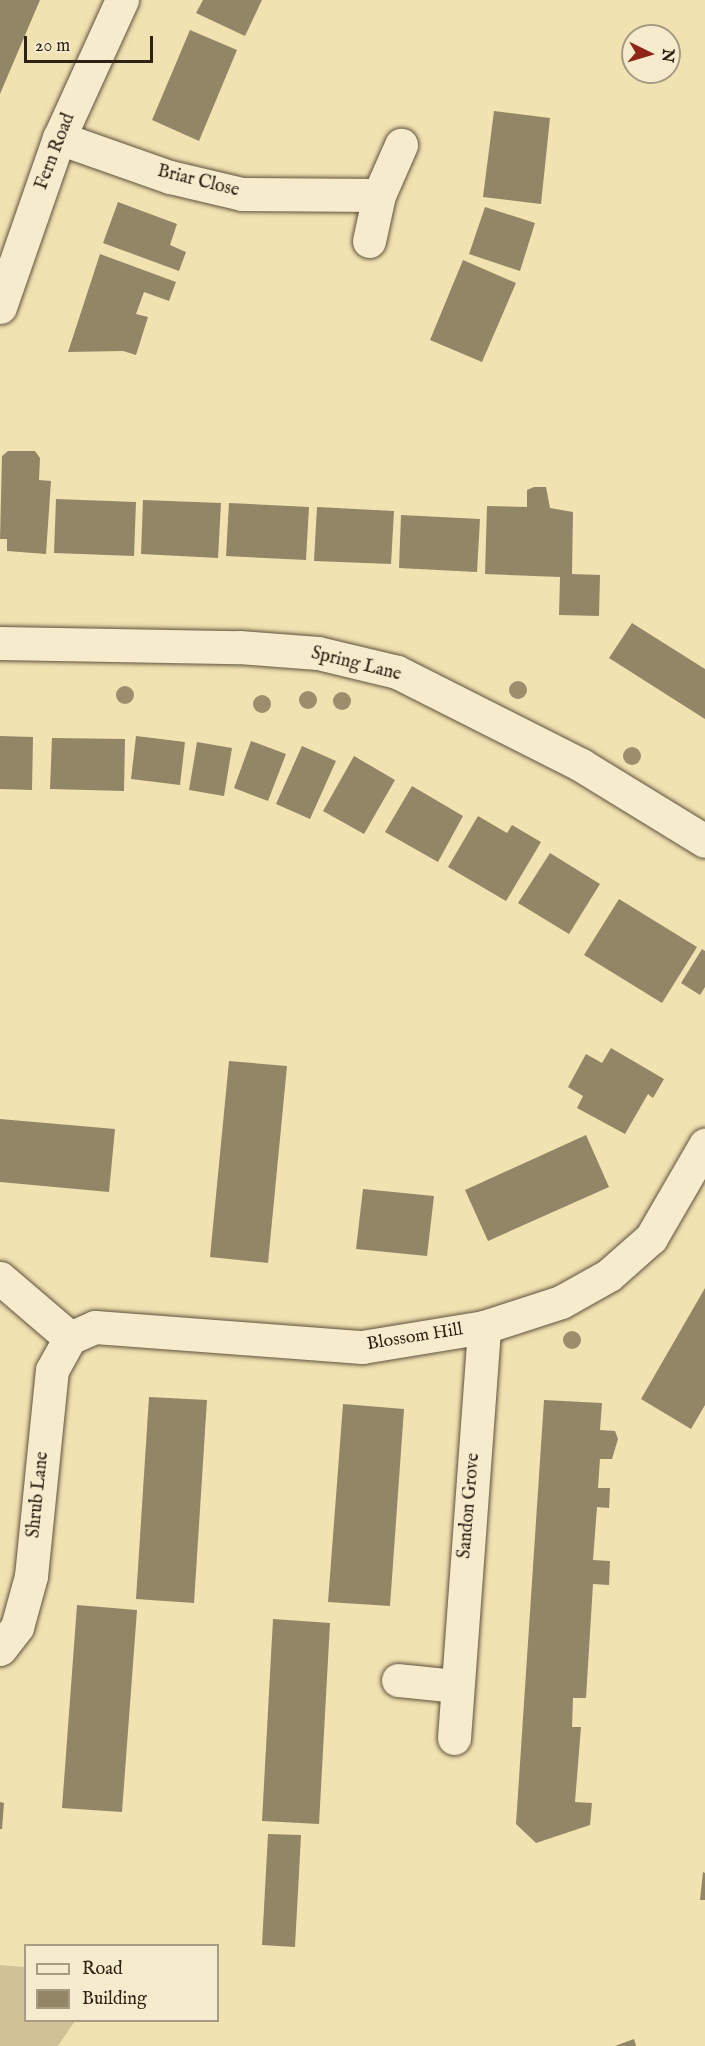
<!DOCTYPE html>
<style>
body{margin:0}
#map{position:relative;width:705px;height:2046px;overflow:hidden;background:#f1e2b2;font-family:"IM FELL English",serif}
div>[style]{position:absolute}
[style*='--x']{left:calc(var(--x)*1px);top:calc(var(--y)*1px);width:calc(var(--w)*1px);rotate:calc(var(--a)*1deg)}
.green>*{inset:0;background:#d0c197}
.building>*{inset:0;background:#938666}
.roads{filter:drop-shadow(0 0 2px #5f523c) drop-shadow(0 0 2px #5f523c)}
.minor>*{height:33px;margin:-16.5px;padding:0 16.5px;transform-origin:16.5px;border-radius:16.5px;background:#f6eccd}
.trees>*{width:18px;height:18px;margin:-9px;border-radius:50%;background:#9c8e6d}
span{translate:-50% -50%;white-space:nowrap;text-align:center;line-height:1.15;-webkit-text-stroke:5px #f6eccd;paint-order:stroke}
.street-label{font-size:18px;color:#2e2214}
.legend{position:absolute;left:24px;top:1944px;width:195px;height:78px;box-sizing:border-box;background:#f6eccd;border:2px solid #a69b83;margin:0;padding:8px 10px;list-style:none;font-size:18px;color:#2e2214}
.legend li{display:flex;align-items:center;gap:12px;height:30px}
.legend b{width:30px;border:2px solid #a69b83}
.north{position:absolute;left:621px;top:24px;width:60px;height:60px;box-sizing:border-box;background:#f6eccd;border:2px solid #a69b83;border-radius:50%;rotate:95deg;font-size:16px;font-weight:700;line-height:24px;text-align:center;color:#2e2214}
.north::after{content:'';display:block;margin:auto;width:21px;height:27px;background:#8f2418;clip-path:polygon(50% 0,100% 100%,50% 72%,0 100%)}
.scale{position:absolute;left:24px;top:36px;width:129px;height:27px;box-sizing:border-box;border:3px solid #2e2214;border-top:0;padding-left:8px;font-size:18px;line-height:21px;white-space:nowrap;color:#2e2214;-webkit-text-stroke:4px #f6eccd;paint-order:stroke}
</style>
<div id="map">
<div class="green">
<i style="clip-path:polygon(0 1965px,25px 1967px,26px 2020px,75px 2021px,58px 2046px,0 2046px)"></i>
</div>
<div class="building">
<i style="clip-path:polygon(0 0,40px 0,0 94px)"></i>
<i style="clip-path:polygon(203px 0,262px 0,245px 36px,196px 13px)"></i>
<i style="clip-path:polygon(190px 30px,237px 50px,199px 141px,152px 120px)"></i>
<i style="clip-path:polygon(494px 111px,550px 118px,541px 204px,483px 197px)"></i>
<i style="clip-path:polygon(118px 202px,177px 224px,170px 245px,186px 252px,179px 271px,103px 243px)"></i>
<i style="clip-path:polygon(485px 207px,535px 223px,520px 271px,469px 254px)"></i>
<i style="clip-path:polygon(100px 254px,176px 282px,169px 301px,144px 292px,136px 314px,148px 317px,136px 355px,123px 351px,68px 352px)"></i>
<i style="clip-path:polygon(463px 260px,516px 283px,482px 362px,430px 340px)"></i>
<i style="clip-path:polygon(8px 451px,35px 451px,40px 458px,39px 480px,51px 481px,46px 554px,7px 551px,7px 539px,0 539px,2px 456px)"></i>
<i style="clip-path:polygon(534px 487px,546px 487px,550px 508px,573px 512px,572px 574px,600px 575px,599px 616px,559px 615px,560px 577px,485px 574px,487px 506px,527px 507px,527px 490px)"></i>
<i style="clip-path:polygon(56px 499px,136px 502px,134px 556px,54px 553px)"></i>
<i style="clip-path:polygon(143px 500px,221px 503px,218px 558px,141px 554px)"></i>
<i style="clip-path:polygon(229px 503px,309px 507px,306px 560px,226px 556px)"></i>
<i style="clip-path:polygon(317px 507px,394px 511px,391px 564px,314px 561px)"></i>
<i style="clip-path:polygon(401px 515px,480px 519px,477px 572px,399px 568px)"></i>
<i style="clip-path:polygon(632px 623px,705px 669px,705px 719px,609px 658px)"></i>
<i style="clip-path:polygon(0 736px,33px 737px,32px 790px,0 789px)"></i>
<i style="clip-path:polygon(136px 736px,185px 742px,180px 785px,131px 779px)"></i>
<i style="clip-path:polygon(52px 738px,125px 739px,124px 791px,50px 789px)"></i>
<i style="clip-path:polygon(251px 741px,286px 754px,268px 801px,234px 788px)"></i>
<i style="clip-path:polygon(197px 742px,232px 748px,224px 796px,189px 790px)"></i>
<i style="clip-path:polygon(302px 746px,336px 761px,310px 819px,276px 804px)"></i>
<i style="clip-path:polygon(354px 756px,395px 780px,364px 834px,323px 811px)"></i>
<i style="clip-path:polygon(412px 786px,463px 816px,438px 862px,385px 832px)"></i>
<i style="clip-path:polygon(478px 816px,507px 833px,512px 825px,541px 842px,506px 901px,448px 867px)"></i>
<i style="clip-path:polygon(550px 853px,600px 884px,569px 934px,518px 903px)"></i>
<i style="clip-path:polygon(619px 899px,697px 947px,662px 1003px,584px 955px)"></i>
<i style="clip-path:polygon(702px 949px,705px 951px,705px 987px,700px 995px,681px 983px)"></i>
<i style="clip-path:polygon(611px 1048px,664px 1079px,653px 1098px,648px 1094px,625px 1134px,577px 1108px,583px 1096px,568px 1087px,586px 1054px,602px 1063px)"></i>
<i style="clip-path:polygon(229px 1061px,287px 1066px,268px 1263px,210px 1257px)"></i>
<i style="clip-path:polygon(0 1119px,115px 1129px,109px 1192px,0 1182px)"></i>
<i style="clip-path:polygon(586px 1135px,609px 1187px,488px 1241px,465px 1190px)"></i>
<i style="clip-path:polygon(363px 1189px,434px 1196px,427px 1256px,356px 1249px)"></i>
<i style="clip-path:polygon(705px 1288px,705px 1405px,691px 1429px,641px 1399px)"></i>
<i style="clip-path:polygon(149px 1397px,207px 1400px,194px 1603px,136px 1599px)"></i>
<i style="clip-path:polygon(544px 1400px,602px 1403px,600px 1430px,615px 1431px,618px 1439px,612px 1459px,600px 1459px,598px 1488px,610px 1488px,609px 1508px,597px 1507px,593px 1560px,610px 1561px,609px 1585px,593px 1584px,586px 1698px,573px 1698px,572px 1727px,581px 1727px,575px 1802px,592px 1803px,590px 1825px,536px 1843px,516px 1824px)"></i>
<i style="clip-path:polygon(343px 1404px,404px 1409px,390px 1606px,328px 1602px)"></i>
<i style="clip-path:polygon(77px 1605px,137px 1610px,122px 1812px,62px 1808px)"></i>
<i style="clip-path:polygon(273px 1619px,330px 1623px,319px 1824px,262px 1821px)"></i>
<i style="clip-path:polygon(0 1802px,4px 1803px,2px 1829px,0 1829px)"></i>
<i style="clip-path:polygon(268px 1834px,301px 1835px,295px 1947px,262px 1945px)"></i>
<i style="clip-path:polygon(703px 1872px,705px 1873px,705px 1900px,700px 1900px)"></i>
<i style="clip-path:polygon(634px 2039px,636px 2046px,615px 2046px)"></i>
</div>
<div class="roads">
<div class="minor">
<i style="--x:59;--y:138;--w:118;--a:19.4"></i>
<i style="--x:170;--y:177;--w:74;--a:13.3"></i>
<i style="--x:242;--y:194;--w:137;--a:0.4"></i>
<i style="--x:369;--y:241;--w:47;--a:-77.7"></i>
<i style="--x:379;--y:195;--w:55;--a:-66.3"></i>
<i style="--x:0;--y:307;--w:179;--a:-70.8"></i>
<i style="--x:59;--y:138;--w:152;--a:-65.5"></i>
<i style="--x:0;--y:643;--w:239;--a:1"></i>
<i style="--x:239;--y:647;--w:79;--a:4.3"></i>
<i style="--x:318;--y:653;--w:81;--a:13.5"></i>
<i style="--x:397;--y:672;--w:206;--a:26.8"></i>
<i style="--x:581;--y:765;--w:145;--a:31.5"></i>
<i style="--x:0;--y:1278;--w:92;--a:40.6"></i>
<i style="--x:70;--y:1338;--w:27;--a:-24"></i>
<i style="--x:95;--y:1327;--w:268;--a:4.3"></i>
<i style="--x:362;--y:1347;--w:124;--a:-9.3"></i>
<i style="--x:484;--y:1327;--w:81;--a:-18"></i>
<i style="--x:561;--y:1302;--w:55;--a:-29.4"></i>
<i style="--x:609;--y:1275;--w:56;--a:-41.4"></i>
<i style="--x:651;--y:1238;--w:108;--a:-59.9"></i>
<i style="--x:0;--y:1649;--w:28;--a:-52"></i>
<i style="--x:17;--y:1627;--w:53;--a:-74.6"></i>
<i style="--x:31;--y:1576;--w:207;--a:-84.2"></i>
<i style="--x:52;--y:1370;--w:37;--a:-61"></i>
<i style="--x:398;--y:1680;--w:58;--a:5.9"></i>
<i style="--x:454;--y:1738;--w:412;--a:-85.8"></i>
</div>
</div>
<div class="trees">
<i style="left:518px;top:690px"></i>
<i style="left:125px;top:695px"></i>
<i style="left:308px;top:700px"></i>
<i style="left:342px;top:701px"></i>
<i style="left:262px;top:704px"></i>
<i style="left:632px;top:756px"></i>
<i style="left:572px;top:1340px"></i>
</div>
<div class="street-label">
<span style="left:56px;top:152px;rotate:-69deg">Fern Road</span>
<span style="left:198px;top:182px;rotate:14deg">Briar Close</span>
<span style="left:356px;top:665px;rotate:14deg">Spring Lane</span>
<span style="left:415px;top:1338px;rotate:-9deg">Blossom Hill</span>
<span style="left:39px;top:1495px;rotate:-84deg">Shrub Lane</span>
<span style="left:470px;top:1506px;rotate:-85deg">Sandon Grove</span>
</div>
<ul class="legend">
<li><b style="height:8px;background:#f6eccd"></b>Road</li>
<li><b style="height:16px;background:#938666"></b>Building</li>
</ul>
<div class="north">N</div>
<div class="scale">20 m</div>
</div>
